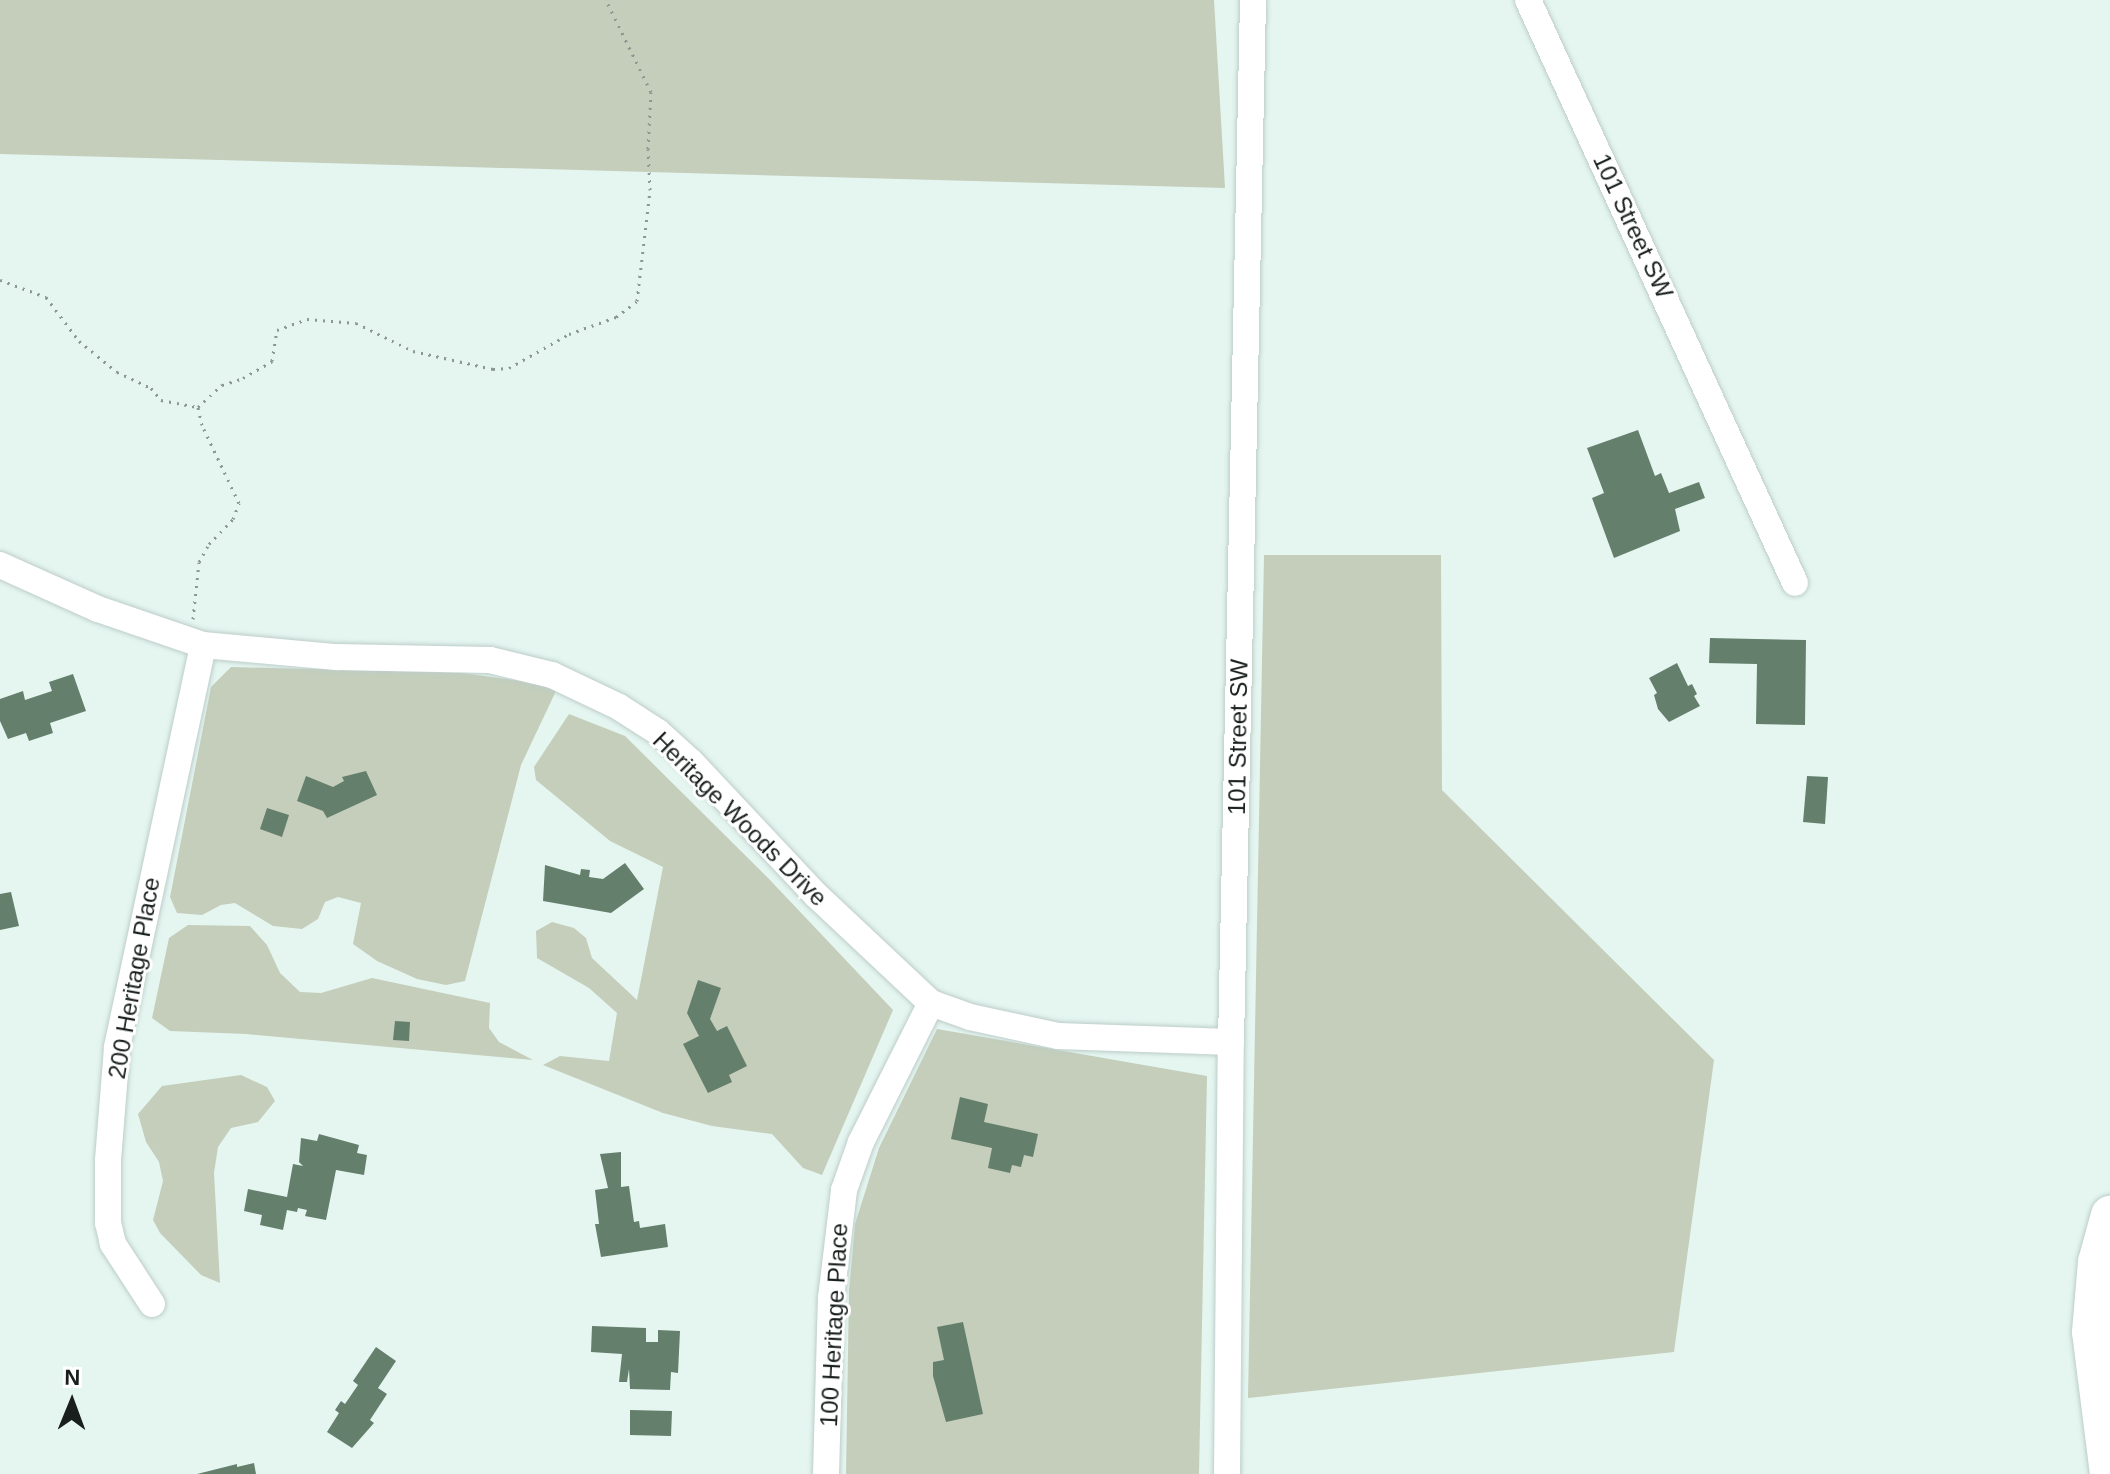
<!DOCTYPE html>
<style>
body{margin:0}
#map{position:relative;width:2110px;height:1474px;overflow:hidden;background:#e5f6f1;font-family:Arial,sans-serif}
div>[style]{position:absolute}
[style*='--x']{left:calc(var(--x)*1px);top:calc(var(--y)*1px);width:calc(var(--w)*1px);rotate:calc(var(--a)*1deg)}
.green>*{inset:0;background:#c4cebb}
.building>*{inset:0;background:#657f6d}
.path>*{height:3px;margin-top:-1.5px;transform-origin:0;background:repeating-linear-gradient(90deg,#8a9793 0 2px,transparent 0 8px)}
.roads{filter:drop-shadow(0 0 2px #bdcdc9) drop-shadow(0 0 2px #bdcdc9)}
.minor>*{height:26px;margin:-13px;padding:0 13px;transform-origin:13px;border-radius:13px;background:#fff}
.highway>*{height:38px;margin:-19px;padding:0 19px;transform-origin:19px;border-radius:19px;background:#fff}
span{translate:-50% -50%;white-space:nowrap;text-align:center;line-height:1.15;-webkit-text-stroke:6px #fff;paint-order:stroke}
.street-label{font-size:24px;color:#181f1d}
.north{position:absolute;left:32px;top:1362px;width:80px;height:80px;-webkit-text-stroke:6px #fff;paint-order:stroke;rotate:1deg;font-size:22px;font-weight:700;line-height:32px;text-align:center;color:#181f1d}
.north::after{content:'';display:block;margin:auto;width:28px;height:36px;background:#181f1d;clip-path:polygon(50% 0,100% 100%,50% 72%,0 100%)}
</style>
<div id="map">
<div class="green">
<i style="clip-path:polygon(0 0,1214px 0,1225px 188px,0 154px)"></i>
<i style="clip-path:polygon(1264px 555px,1441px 555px,1442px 790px,1714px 1060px,1674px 1352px,1248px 1398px)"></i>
<i style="clip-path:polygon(231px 667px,462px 673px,537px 683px,556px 691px,521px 765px,465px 981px,446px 985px,417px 979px,377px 961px,353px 944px,361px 903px,338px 897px,325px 902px,318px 919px,302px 929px,273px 926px,235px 903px,221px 905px,202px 915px,177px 913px,170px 897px,211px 687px)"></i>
<i style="clip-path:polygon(569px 714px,625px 736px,769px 879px,893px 1010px,822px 1175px,803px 1168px,772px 1134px,712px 1126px,663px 1113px,543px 1065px,560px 1056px,609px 1061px,617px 1013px,589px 988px,537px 958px,536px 931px,552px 922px,574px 928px,586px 938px,592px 958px,637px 1000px,663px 867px,610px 841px,536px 780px,534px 767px)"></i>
<i style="clip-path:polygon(188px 925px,250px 926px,267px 945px,280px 973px,300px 992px,321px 993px,372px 978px,490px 1003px,489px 1028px,499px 1042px,533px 1060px,246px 1034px,170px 1031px,152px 1018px,169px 938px)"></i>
<i style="clip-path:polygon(937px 1029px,1207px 1076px,1199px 1474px,846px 1474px,849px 1291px,855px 1224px,879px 1148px)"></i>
<i style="clip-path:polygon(241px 1075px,267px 1087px,275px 1101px,258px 1122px,231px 1128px,218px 1147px,214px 1173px,220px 1283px,201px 1275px,160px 1233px,153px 1220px,163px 1181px,159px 1162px,146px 1142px,138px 1114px,162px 1086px)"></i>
</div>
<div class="building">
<i style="clip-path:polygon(1638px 430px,1655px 476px,1661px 473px,1669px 493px,1699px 482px,1705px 498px,1675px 509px,1680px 531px,1614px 558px,1592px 498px,1604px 493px,1587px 448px)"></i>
<i style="clip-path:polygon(1710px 638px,1806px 640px,1805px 725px,1756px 724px,1757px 664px,1709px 663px)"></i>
<i style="clip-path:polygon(1677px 663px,1688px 686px,1692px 684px,1697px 694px,1694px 696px,1700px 706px,1669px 722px,1658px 709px,1654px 695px,1657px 693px,1649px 678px)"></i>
<i style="clip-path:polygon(73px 674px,86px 711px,50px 723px,53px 733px,29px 741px,26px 733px,8px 739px,0 721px,0 699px,23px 691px,25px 700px,52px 691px,49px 682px)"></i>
<i style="clip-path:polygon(366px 771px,377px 795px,327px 818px,323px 811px,297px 801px,306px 776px,333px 787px,344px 781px,342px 777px)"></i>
<i style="clip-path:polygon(1807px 776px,1828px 777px,1825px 824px,1803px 822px)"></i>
<i style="clip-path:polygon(267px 808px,289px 815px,282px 837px,260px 829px)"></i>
<i style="clip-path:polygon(625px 863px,644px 889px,611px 913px,543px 901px,545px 865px,580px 875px,581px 869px,590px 870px,589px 877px,603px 879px)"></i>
<i style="clip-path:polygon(11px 892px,19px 926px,0 930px,0 894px)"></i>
<i style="clip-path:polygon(698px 980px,721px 988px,710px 1019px,717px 1031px,727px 1026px,747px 1066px,729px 1075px,732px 1082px,708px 1093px,683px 1044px,699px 1036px,687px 1013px)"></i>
<i style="clip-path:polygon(395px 1021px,410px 1022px,409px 1041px,393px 1040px)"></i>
<i style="clip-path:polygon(960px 1097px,988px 1104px,984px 1122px,1038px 1134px,1033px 1157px,1024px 1155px,1021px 1167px,1012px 1165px,1010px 1173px,988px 1168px,992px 1148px,951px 1139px)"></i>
<i style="clip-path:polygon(319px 1134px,359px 1145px,357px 1153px,367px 1155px,364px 1175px,336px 1170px,326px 1220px,305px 1216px,307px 1210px,298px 1208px,297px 1212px,287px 1210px,283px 1230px,260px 1225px,262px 1215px,244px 1211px,248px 1189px,287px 1197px,293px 1164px,303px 1166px,299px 1162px,301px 1138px,317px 1141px)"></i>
<i style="clip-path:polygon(621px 1152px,621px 1187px,629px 1186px,634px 1222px,639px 1221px,640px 1228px,665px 1224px,668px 1247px,601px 1257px,595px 1224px,599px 1224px,595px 1190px,608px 1188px,600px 1154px)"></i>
<i style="clip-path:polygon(963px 1322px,983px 1414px,946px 1422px,933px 1376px,933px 1362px,944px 1360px,937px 1327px)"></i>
<i style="clip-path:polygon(592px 1326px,646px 1328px,646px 1342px,658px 1342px,658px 1330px,680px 1331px,678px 1373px,671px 1372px,670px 1390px,630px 1389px,629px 1369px,627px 1382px,619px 1382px,622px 1354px,591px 1352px)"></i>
<i style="clip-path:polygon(376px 1347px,396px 1361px,378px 1388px,387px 1394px,370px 1420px,374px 1423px,352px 1448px,327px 1432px,339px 1413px,335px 1410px,341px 1401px,345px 1404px,358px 1385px,353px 1381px)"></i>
<i style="clip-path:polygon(630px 1410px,672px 1411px,671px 1436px,630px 1435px)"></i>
<i style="clip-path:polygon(254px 1463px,256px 1474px,197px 1474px,237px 1464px,237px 1467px)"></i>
</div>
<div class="path">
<i style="--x:0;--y:280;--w:49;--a:20.3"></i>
<i style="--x:46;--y:297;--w:55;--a:53.1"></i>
<i style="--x:79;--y:341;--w:49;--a:39.2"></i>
<i style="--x:117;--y:372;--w:38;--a:25"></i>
<i style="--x:151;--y:388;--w:16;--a:50"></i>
<i style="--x:161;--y:400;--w:38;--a:11"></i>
<i style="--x:198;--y:407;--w:33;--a:-43"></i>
<i style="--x:222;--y:385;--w:22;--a:-18"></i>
<i style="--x:243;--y:378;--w:34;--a:-30"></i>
<i style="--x:272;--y:361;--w:31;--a:-81"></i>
<i style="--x:277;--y:330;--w:32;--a:-20"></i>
<i style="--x:307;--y:319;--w:49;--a:4.7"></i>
<i style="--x:356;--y:323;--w:64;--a:26.2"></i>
<i style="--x:413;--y:351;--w:82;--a:12.7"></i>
<i style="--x:493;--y:369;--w:16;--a:-4"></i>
<i style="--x:509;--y:368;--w:69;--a:-29.5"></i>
<i style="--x:569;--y:334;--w:50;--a:-19.9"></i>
<i style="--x:616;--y:317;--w:26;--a:-37"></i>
<i style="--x:637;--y:301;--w:112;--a:-83.3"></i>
<i style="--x:650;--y:190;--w:41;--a:-92.8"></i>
<i style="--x:648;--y:149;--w:57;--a:-87"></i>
<i style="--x:651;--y:92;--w:102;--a:-116.1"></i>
<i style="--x:193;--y:619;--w:57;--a:-84"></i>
<i style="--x:199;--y:562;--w:21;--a:-61"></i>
<i style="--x:209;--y:544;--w:35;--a:-46"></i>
<i style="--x:233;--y:519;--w:17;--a:-69"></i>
<i style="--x:239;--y:503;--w:86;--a:-115.4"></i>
<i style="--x:202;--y:425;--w:18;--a:-103"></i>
</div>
<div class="roads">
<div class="minor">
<i style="--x:1528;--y:0;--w:641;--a:65.39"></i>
<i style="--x:0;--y:565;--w:107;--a:24.2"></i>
<i style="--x:98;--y:609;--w:111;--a:18.9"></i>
<i style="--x:203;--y:645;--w:134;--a:5.2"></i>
<i style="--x:336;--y:657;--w:154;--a:1.1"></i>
<i style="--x:490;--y:660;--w:64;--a:13.6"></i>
<i style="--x:552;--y:675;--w:74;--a:25.5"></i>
<i style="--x:619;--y:707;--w:46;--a:32.7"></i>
<i style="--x:658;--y:732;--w:45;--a:42.3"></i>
<i style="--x:691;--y:762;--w:183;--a:46.8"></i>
<i style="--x:816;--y:895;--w:158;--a:43.2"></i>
<i style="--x:931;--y:1003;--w:41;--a:19.7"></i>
<i style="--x:970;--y:1017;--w:90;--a:12.2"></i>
<i style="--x:1058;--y:1036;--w:173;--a:2"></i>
<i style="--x:152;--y:1304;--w:72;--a:-123"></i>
<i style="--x:113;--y:1244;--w:22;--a:-103"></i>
<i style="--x:108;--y:1223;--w:63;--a:-90"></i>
<i style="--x:108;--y:1160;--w:113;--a:-85.4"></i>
<i style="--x:117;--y:1047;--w:411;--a:-77.9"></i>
<i style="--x:826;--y:1474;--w:176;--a:-88.4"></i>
<i style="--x:831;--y:1298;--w:109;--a:-83.1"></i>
<i style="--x:844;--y:1190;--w:51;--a:-70.5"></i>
<i style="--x:861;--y:1142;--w:156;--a:-63.3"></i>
<i style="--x:1227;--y:1474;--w:432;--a:-89.5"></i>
<i style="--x:1231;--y:1042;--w:1042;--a:-88.79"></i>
</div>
<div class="highway">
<i style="--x:2109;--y:1474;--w:143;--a:-97.2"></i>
<i style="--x:2091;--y:1332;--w:70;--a:-85.1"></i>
<i style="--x:2097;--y:1262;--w:49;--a:-74.5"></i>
</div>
</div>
<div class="street-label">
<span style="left:1633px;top:226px;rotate:65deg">101 Street SW</span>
<span style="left:1238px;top:737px;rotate:-89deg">101 Street SW</span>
<span style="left:740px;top:819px;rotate:45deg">Heritage Woods Drive</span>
<span style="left:134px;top:978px;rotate:-80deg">200 Heritage Place</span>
<span style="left:834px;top:1325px;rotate:-87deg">100 Heritage Place</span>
</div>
<div class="north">N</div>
</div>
